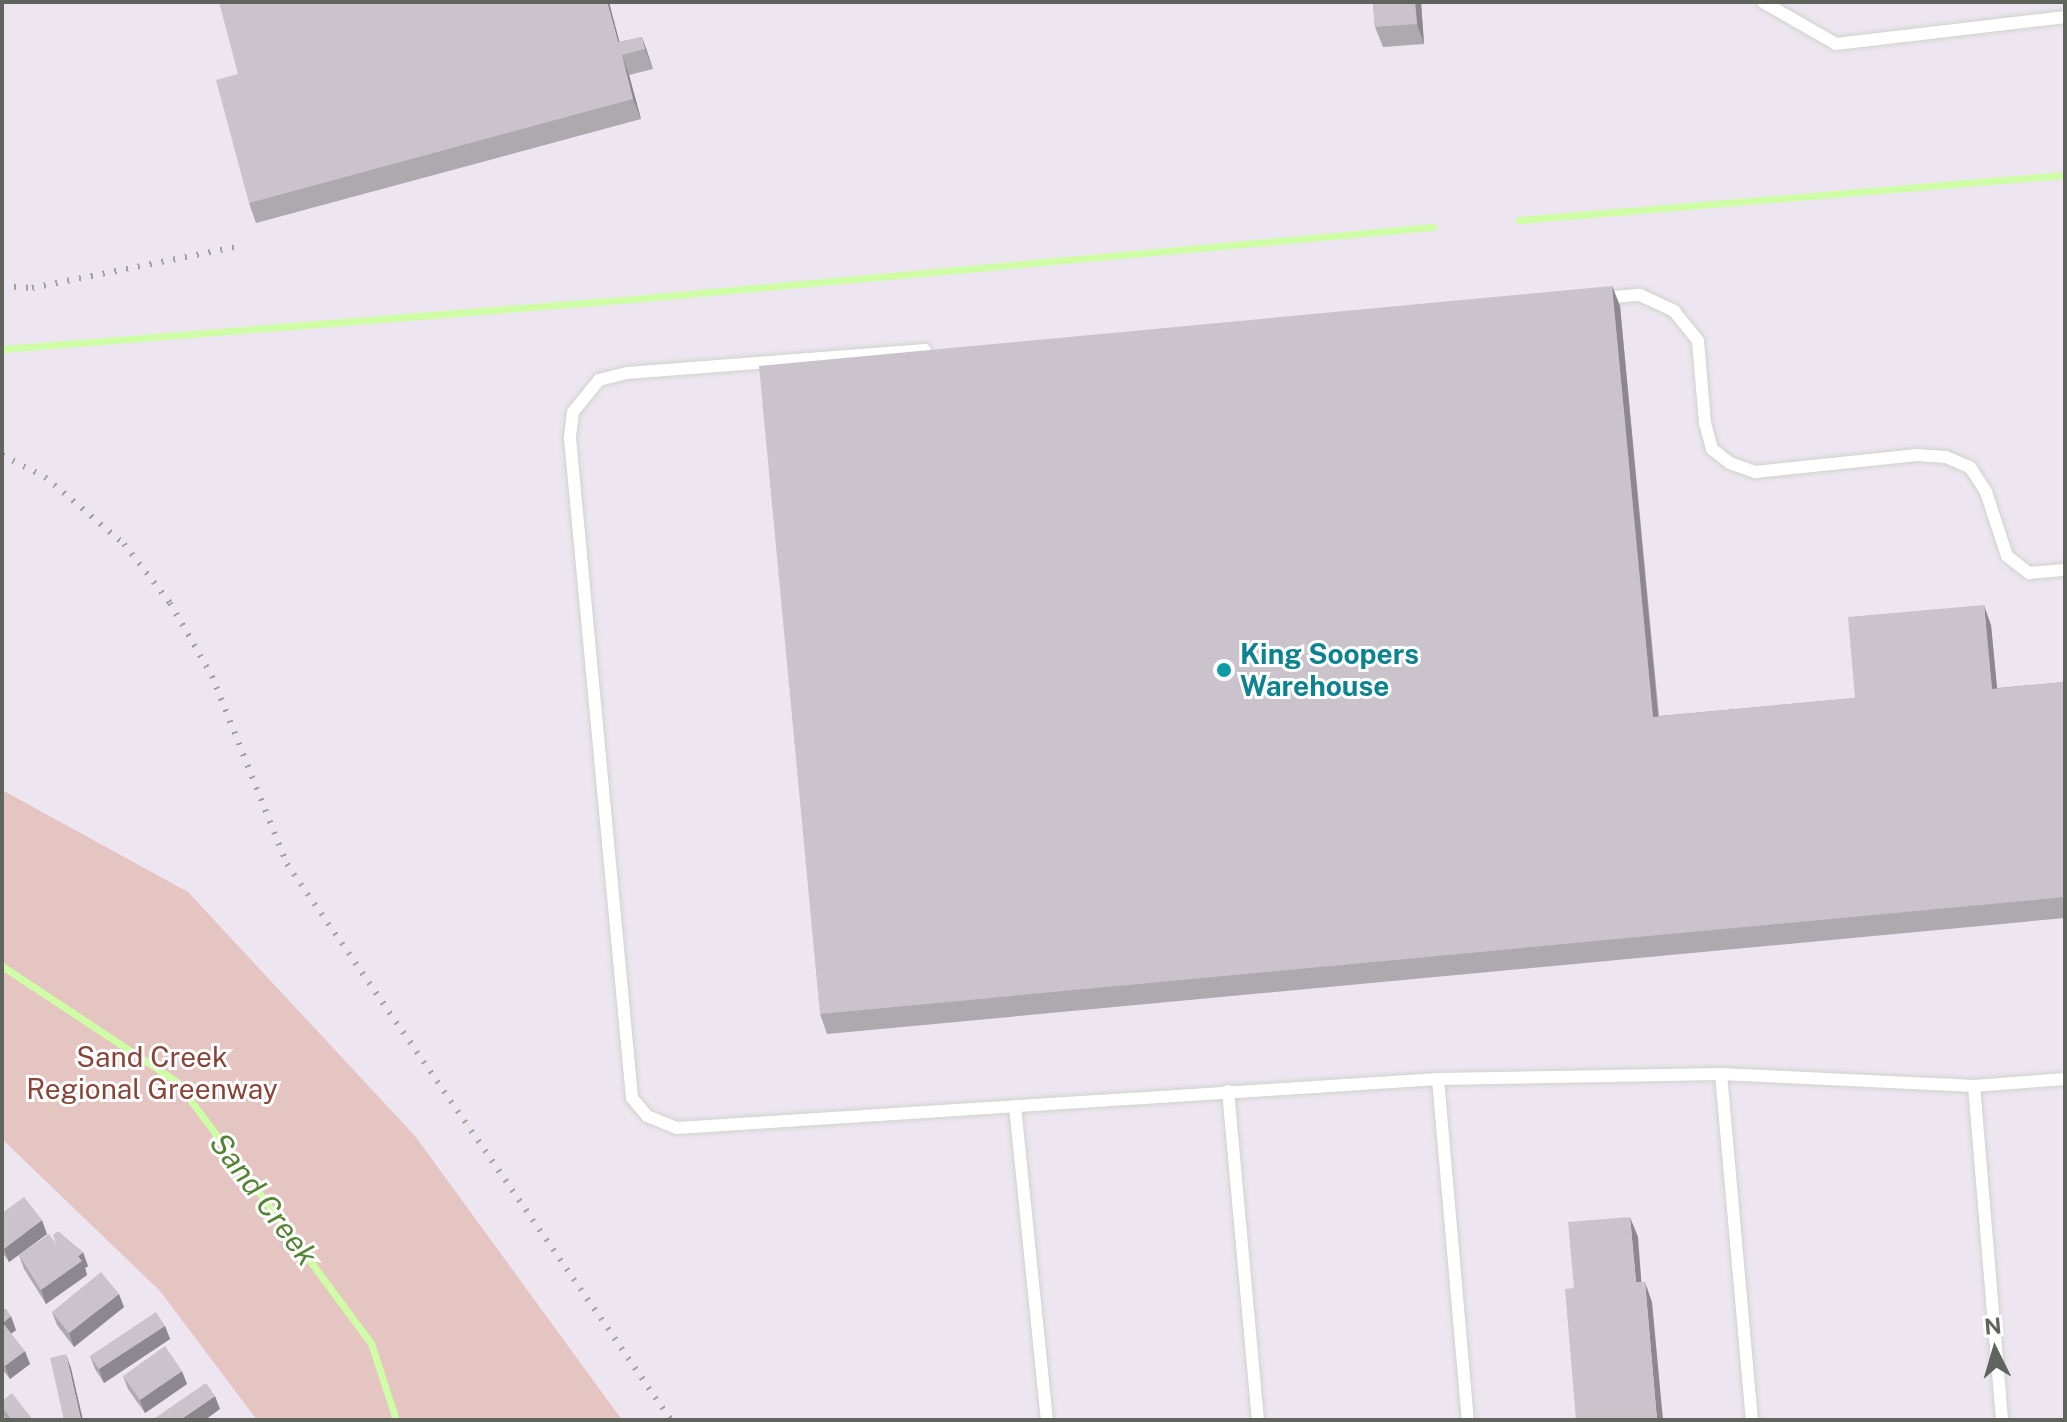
<!DOCTYPE html>
<style>
body{margin:0}
#map{position:relative;width:2067px;height:1422px;overflow:hidden;background:#ede5ef;font-family:"Public Sans",sans-serif}
div>[style]{position:absolute}
[style*='--x']{left:calc(var(--x)*1px);top:calc(var(--y)*1px);width:calc(var(--w)*1px);rotate:calc(var(--a)*1deg)}
.green>*{inset:0;background:#e5c5c2}
.stream>*{height:7px;margin:-3.5px;padding:0 3.5px;transform-origin:3.5px;border-radius:3.5px;background:#cefda6}
.roads{filter:drop-shadow(0 0 2px #ced3cd) drop-shadow(0 0 2px #ced3cd)}
.service>*{height:12px;margin:-6px;padding:0 6px;transform-origin:6px;border-radius:6px;background:#fff}
.rail>*{height:6px;margin-top:-3px;transform-origin:0;background:repeating-linear-gradient(90deg,#a1a3a0 0 2px,transparent 0 12px)}
.wall>*{inset:0;background:#aea8af}
.shaded-wall>*{inset:0;background:#8d888f}
.building>*{inset:0;background:#cac3cc}
.dots>*{width:22px;height:22px;translate:-50% -50%;box-sizing:border-box;border:4px solid #fff;border-radius:50%}
span{translate:-50% -50%;white-space:nowrap;text-align:center;line-height:1.15;-webkit-text-stroke:6px #fff;paint-order:stroke}
.culture-label{font-size:28px;color:#0d838f;font-weight:700}
.left{translate:0 -50%;text-align:left}
.park-label{font-size:28px;color:#884438}
.water-label{font-size:30px;color:#538335;font-style:italic}
.frame{position:absolute;inset:0;border:4px solid #5f655c;pointer-events:none}
.north{position:absolute;left:1955px;top:1310px;width:80px;height:80px;-webkit-text-stroke:6px #fff;paint-order:stroke;rotate:355deg;font-size:22px;font-weight:700;line-height:32px;text-align:center;color:#5f655c}
.north::after{content:'';display:block;margin:auto;width:28px;height:36px;background:#5f655c;clip-path:polygon(50% 0,100% 100%,50% 72%,0 100%)}
</style>
<div id="map">
<div class="green">
<i style="clip-path:polygon(2px 790px,188px 892px,415px 1136px,622px 1420px,257px 1420px,160px 1291px,2px 1139px)"></i>
</div>
<div class="stream">
<i style="--x:1519;--y:220;--w:548;--a:-4.71"></i>
<i style="--x:2;--y:349;--w:622;--a:-4.52"></i>
<i style="--x:622;--y:300;--w:814;--a:-5.14"></i>
<i style="--x:2;--y:966;--w:210;--a:33.5"></i>
<i style="--x:177;--y:1082;--w:325;--a:53.4"></i>
<i style="--x:371;--y:1343;--w:81;--a:72"></i>
</div>
<div class="roads">
<div class="service">
<i style="--x:1763;--y:2;--w:84;--a:29.9"></i>
<i style="--x:1836;--y:44;--w:231;--a:-6.7"></i>
<i style="--x:1602;--y:298;--w:38;--a:-5"></i>
<i style="--x:1640;--y:295;--w:38;--a:25"></i>
<i style="--x:1674;--y:311;--w:38;--a:51"></i>
<i style="--x:1698;--y:341;--w:82;--a:85.1"></i>
<i style="--x:1705;--y:423;--w:27;--a:75"></i>
<i style="--x:1712;--y:449;--w:23;--a:38"></i>
<i style="--x:1730;--y:463;--w:27;--a:20"></i>
<i style="--x:1755;--y:472;--w:163;--a:-6"></i>
<i style="--x:1917;--y:455;--w:29;--a:4"></i>
<i style="--x:1946;--y:457;--w:26;--a:23"></i>
<i style="--x:1970;--y:467;--w:30;--a:57"></i>
<i style="--x:1986;--y:492;--w:67;--a:71.8"></i>
<i style="--x:2007;--y:556;--w:28;--a:38"></i>
<i style="--x:2029;--y:573;--w:36;--a:-5"></i>
<i style="--x:925;--y:350;--w:299;--a:175.6"></i>
<i style="--x:627;--y:373;--w:29;--a:166"></i>
<i style="--x:599;--y:380;--w:41;--a:129.1"></i>
<i style="--x:573;--y:412;--w:26;--a:97"></i>
<i style="--x:570;--y:438;--w:663;--a:84.63"></i>
<i style="--x:632;--y:1098;--w:23;--a:50"></i>
<i style="--x:647;--y:1116;--w:32;--a:22"></i>
<i style="--x:677;--y:1128;--w:763;--a:-3.68"></i>
<i style="--x:1438;--y:1079;--w:283;--a:-1"></i>
<i style="--x:1721;--y:1074;--w:253;--a:2.7"></i>
<i style="--x:1974;--y:1086;--w:91;--a:-4.4"></i>
<i style="--x:1721;--y:1074;--w:347;--a:84.9"></i>
<i style="--x:1438;--y:1079;--w:342;--a:85"></i>
<i style="--x:1974;--y:1086;--w:335;--a:85.2"></i>
<i style="--x:1228;--y:1091;--w:330;--a:84.8"></i>
<i style="--x:1015;--y:1106;--w:316;--a:84.2"></i>
</div>
</div>
<div class="rail">
<i style="--x:2;--y:286;--w:30;--a:4"></i>
<i style="--x:32;--y:288;--w:212;--a:-11.4"></i>
<i style="--x:2;--y:455;--w:48;--a:27.1"></i>
<i style="--x:45;--y:477;--w:104;--a:40.3"></i>
<i style="--x:124;--y:544;--w:75;--a:52.1"></i>
<i style="--x:170;--y:603;--w:84;--a:60.1"></i>
<i style="--x:212;--y:676;--w:202;--a:68.3"></i>
<i style="--x:287;--y:864;--w:676;--a:55.37"></i>
</div>
<div class="wall">
<i style="clip-path:polygon(1373px 2px,1421px 2px,1424px 44px,1383px 47px,1375px 27px)"></i>
<i style="clip-path:polygon(642px 37px,653px 69px,629px 75px,641px 119px,256px 223px,249px 203px,620px 42px)"></i>
<i style="clip-path:polygon(1612px 286px,1620px 306px,1659px 716px,1855px 698px,1991px 625px,1997px 688px,2065px 682px,2065px 918px,827px 1034px,820px 1014px)"></i>
<i style="clip-path:polygon(2px 1213px,47px 1234px,9px 1262px,2px 1252px)"></i>
<i style="clip-path:polygon(56px 1244px,88px 1266px,85px 1268px,87px 1275px,46px 1304px,24px 1269px,19px 1255px)"></i>
<i style="clip-path:polygon(124px 1307px,74px 1347px,57px 1325px,52px 1312px)"></i>
<i style="clip-path:polygon(2px 1308px,16px 1330px,11px 1334px,30px 1364px,10px 1379px,2px 1369px)"></i>
<i style="clip-path:polygon(165px 1326px,170px 1339px,104px 1383px,95px 1369px,90px 1356px)"></i>
<i style="clip-path:polygon(123px 1376px,187px 1384px,145px 1413px,128px 1389px)"></i>
<i style="clip-path:polygon(2px 1401px,33px 1420px,6px 1420px,2px 1412px)"></i>
</div>
<div class="shaded-wall">
<i style="clip-path:polygon(607px 2px,609px 2px,623px 55px,618px 42px)"></i>
<i style="clip-path:polygon(1415px 2px,1421px 2px,1424px 44px,1417px 24px)"></i>
<i style="clip-path:polygon(642px 37px,649px 57px,653px 69px,645px 49px)"></i>
<i style="clip-path:polygon(622px 55px,629px 75px,641px 119px,633px 99px)"></i>
<i style="clip-path:polygon(1612px 286px,1620px 306px,1660px 737px,1653px 717px)"></i>
<i style="clip-path:polygon(1984px 605px,1991px 625px,1999px 709px,1992px 689px)"></i>
<i style="clip-path:polygon(1630px 1217px,1638px 1237px,1643px 1303px,1636px 1282px)"></i>
<i style="clip-path:polygon(42px 1220px,47px 1234px,9px 1262px,4px 1249px)"></i>
<i style="clip-path:polygon(83px 1252px,88px 1266px,85px 1268px,87px 1275px,46px 1304px,41px 1290px)"></i>
<i style="clip-path:polygon(1645px 1282px,1652px 1302px,1663px 1420px,1657px 1420px)"></i>
<i style="clip-path:polygon(119px 1294px,124px 1307px,74px 1347px,69px 1333px)"></i>
<i style="clip-path:polygon(11px 1316px,16px 1330px,8px 1336px,3px 1323px)"></i>
<i style="clip-path:polygon(165px 1326px,170px 1339px,104px 1383px,99px 1369px)"></i>
<i style="clip-path:polygon(25px 1351px,30px 1364px,10px 1379px,5px 1366px)"></i>
<i style="clip-path:polygon(66px 1354px,71px 1368px,83px 1420px,81px 1420px)"></i>
<i style="clip-path:polygon(182px 1371px,187px 1384px,145px 1413px,140px 1400px)"></i>
<i style="clip-path:polygon(215px 1396px,220px 1409px,205px 1420px,180px 1420px)"></i>
</div>
<div class="building">
<i style="clip-path:polygon(219px 2px,607px 2px,618px 42px,642px 37px,645px 49px,622px 55px,633px 99px,249px 203px,216px 80px,238px 74px)"></i>
<i style="clip-path:polygon(1373px 2px,1415px 2px,1417px 24px,1375px 27px)"></i>
<i style="clip-path:polygon(1612px 286px,1653px 717px,1855px 698px,1848px 617px,1984px 605px,1992px 689px,2065px 682px,2065px 897px,820px 1014px,759px 366px)"></i>
<i style="clip-path:polygon(24px 1197px,42px 1220px,4px 1249px,2px 1246px,2px 1213px)"></i>
<i style="clip-path:polygon(1630px 1217px,1636px 1282px,1645px 1282px,1657px 1420px,1576px 1420px,1565px 1289px,1574px 1288px,1568px 1222px)"></i>
<i style="clip-path:polygon(58px 1231px,83px 1252px,78px 1256px,82px 1261px,41px 1290px,19px 1255px,49px 1234px,56px 1244px,53px 1235px)"></i>
<i style="clip-path:polygon(101px 1272px,119px 1294px,69px 1333px,52px 1312px)"></i>
<i style="clip-path:polygon(2px 1308px,6px 1309px,11px 1316px,3px 1323px,25px 1351px,5px 1366px,2px 1362px)"></i>
<i style="clip-path:polygon(156px 1312px,165px 1326px,99px 1369px,90px 1356px)"></i>
<i style="clip-path:polygon(165px 1346px,182px 1371px,140px 1400px,123px 1376px)"></i>
<i style="clip-path:polygon(66px 1354px,81px 1420px,64px 1420px,50px 1358px)"></i>
<i style="clip-path:polygon(206px 1383px,215px 1396px,180px 1420px,152px 1420px)"></i>
<i style="clip-path:polygon(12px 1393px,33px 1420px,12px 1420px,2px 1407px,2px 1401px)"></i>
</div>
<div class="dots">
<i style="left:1224px;top:670px;background:#0f9aa8"></i>
</div>
<div class="culture-label">
<span class="left" style="left:1240px;top:670px">King Soopers<br>Warehouse</span>
</div>
<div class="park-label">
<span style="left:152px;top:1073px">Sand Creek<br>Regional Greenway</span>
</div>
<div class="water-label">
<span style="left:264px;top:1199px;rotate:53deg">Sand Creek</span>
</div>
<div class="frame"></div>
<div class="north">N</div>
</div>
